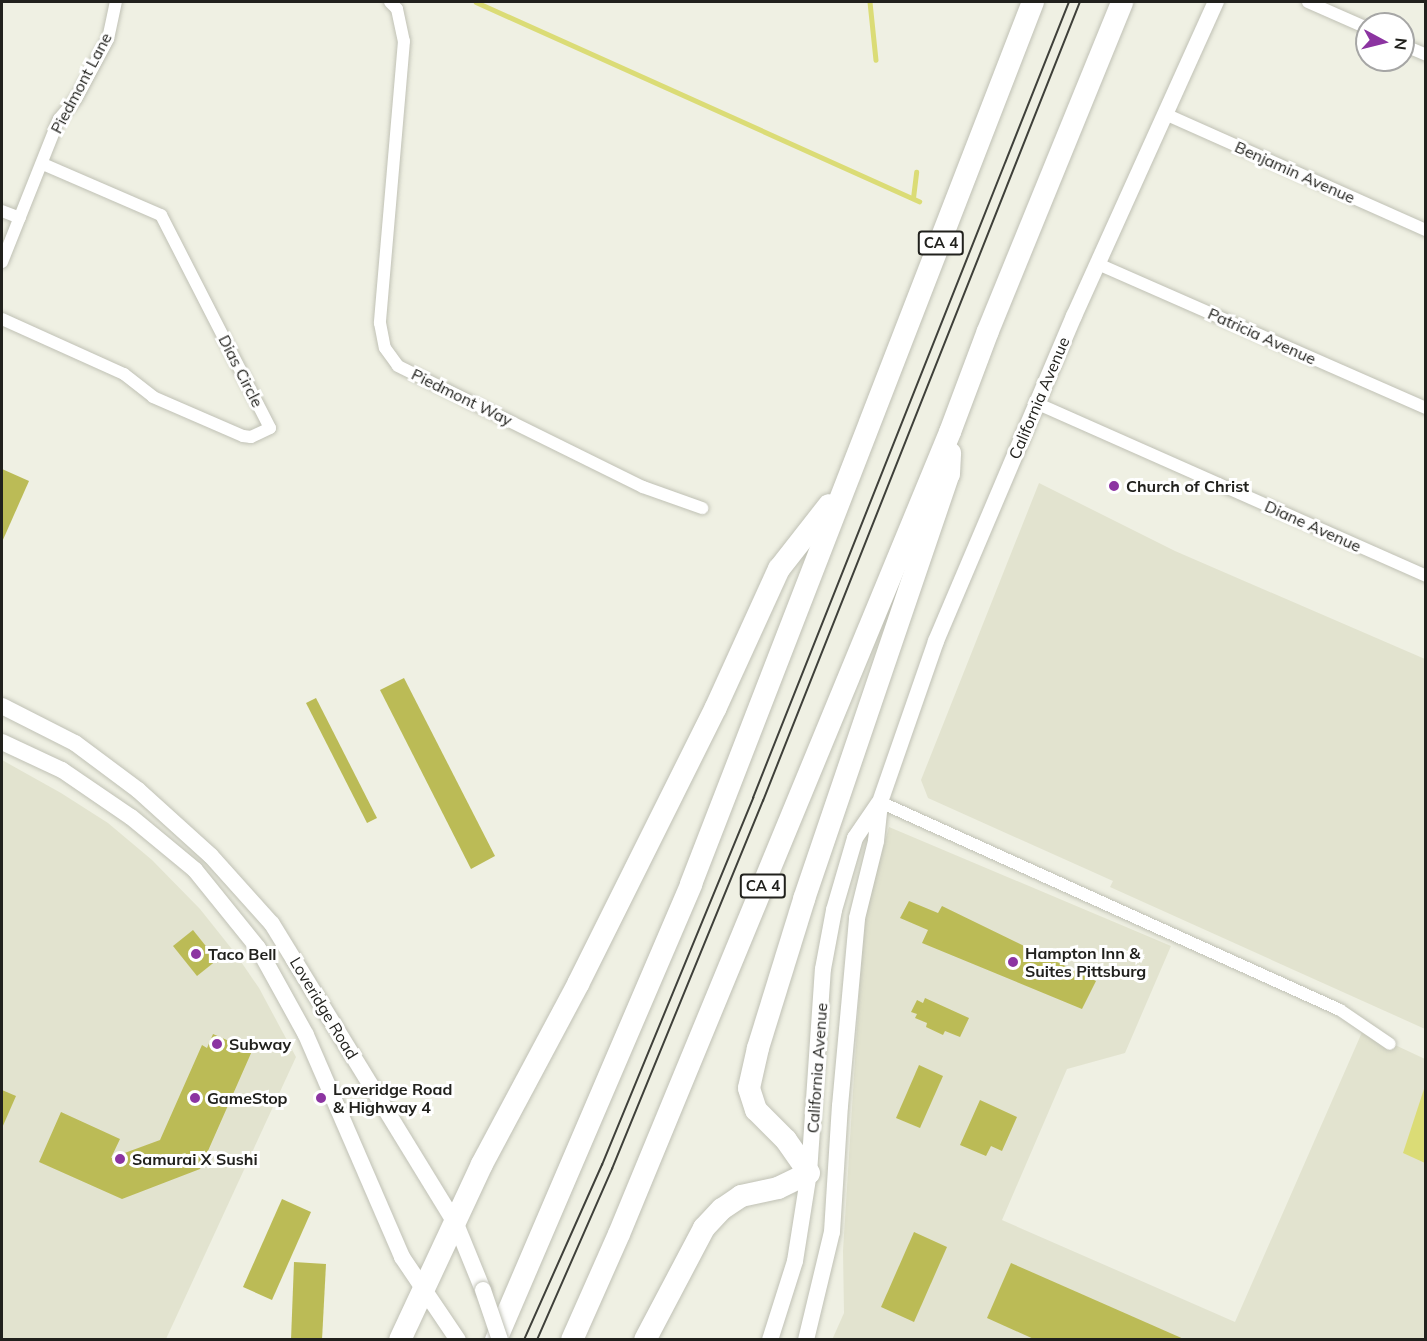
<!DOCTYPE html>
<style>
body{margin:0}
#map{position:relative;width:1427px;height:1341px;overflow:hidden;background:#eff0e3;font-family:Mulish,sans-serif}
div>[style]{position:absolute}
[style*='--x']{left:calc(var(--x)*1px);top:calc(var(--y)*1px);width:calc(var(--w)*1px);rotate:calc(var(--a)*1deg)}
.built>*{inset:0;background:#e2e3cf}
.water>*{inset:0;background:#dbdc76}
.stream>*{height:4.5px;margin:-2.25px;padding:0 2.25px;transform-origin:2.25px;border-radius:2.25px;background:#dbdc76}
.building>*{inset:0;background:#bbbb56}
.roads{filter:drop-shadow(0 0 2px #c0c1b5) drop-shadow(0 0 2px #c0c1b5)}
.minor>*{height:12px;margin:-6px;padding:0 6px;transform-origin:6px;border-radius:6px;background:#fff}
.secondary>*{height:16px;margin:-8px;padding:0 8px;transform-origin:8px;border-radius:8px;background:#fff}
.motorway>*{height:22px;margin:-11px;padding:0 11px;transform-origin:11px;border-radius:11px;background:#fff}
.tram>*{height:1.5px;margin:-0.75px;padding:0 0.75px;transform-origin:0.75px;border-radius:0.75px;background:#3f403a}
.bridges{filter:drop-shadow(0 0 2px #c0c1b5) drop-shadow(0 0 2px #c0c1b5)}
.secondary-bridge>*{height:16px;margin:-8px;padding:0 8px;transform-origin:8px;border-radius:8px;background:#fff}
.dots>*{width:16px;height:16px;translate:-50% -50%;box-sizing:border-box;border:3px solid #fff;border-radius:50%}
span{translate:-50% -50%;white-space:nowrap;text-align:center;line-height:1.15;-webkit-text-stroke:6px #fff;paint-order:stroke}
.shield-label span{padding:2px 4px;background:#fff;border:2px solid;border-radius:4px;-webkit-text-stroke-width:0}
.shield-label{font-size:15px;color:#21211d;font-weight:700}
.street-label{font-size:16px;color:#21211d}
.poi-label{font-size:16px;color:#21211d;font-weight:700}
.left{translate:0 -50%;text-align:left}
.frame{position:absolute;inset:0;border:3px solid #21211d;pointer-events:none}
.north{position:absolute;left:1355px;top:12px;width:60px;height:60px;box-sizing:border-box;background:#fff;border:2px solid #a6a6a5;border-radius:50%;rotate:97deg;font-size:16px;font-weight:700;line-height:24px;text-align:center;color:#21211d}
.north::after{content:'';display:block;margin:auto;width:21px;height:27px;background:#8c34a1;clip-path:polygon(50% 0,100% 100%,50% 72%,0 100%)}
</style>
<div id="map">
<div class="built">
<i style="clip-path:polygon(1039px 483px,1175px 551px,1425px 659px,1425px 1029px,1110px 887px,1113px 881px,928px 798px,921px 780px)"></i>
<i style="clip-path:polygon(2px 760px,61px 793px,108px 823px,152px 860px,200px 909px,235px 953px,259px 988px,296px 1057px,166px 1339px,2px 1339px)"></i>
<i style="clip-path:polygon(889px 827px,1171px 946px,1125px 1053px,1067px 1069px,1002px 1220px,1235px 1322px,1363px 1030px,1425px 1059px,1425px 1339px,832px 1340px,844px 1313px,843px 1251px,864px 917px)"></i>
</div>
<div class="water">
<i style="clip-path:polygon(1425px 1086px,1425px 1163px,1403px 1153px)"></i>
</div>
<div class="stream">
<i style="--x:476;--y:2;--w:486;--a:24.2"></i>
<i style="--x:870;--y:2;--w:58;--a:84.1"></i>
<i style="--x:913;--y:198;--w:26;--a:-83"></i>
</div>
<div class="building">
<i style="clip-path:polygon(2px 469px,29px 481px,2px 542px)"></i>
<i style="clip-path:polygon(404px 678px,495px 856px,471px 869px,380px 690px)"></i>
<i style="clip-path:polygon(316px 698px,377px 818px,367px 823px,306px 703px)"></i>
<i style="clip-path:polygon(909px 901px,938px 913px,942px 906px,1096px 981px,1082px 1009px,922px 943px,928px 930px,900px 918px)"></i>
<i style="clip-path:polygon(193px 930px,217px 960px,197px 976px,173px 946px)"></i>
<i style="clip-path:polygon(925px 998px,969px 1018px,960px 1037px,945px 1031px,943px 1035px,926px 1027px,927px 1023px,915px 1018px,917px 1014px,911px 1012px,917px 1000px,923px 1003px)"></i>
<i style="clip-path:polygon(213px 1034px,252px 1051px,200px 1169px,122px 1199px,39px 1162px,61px 1112px,120px 1139px,111px 1158px,160px 1140px,202px 1045px,207px 1048px)"></i>
<i style="clip-path:polygon(919px 1065px,943px 1076px,920px 1128px,896px 1118px)"></i>
<i style="clip-path:polygon(2px 1090px,16px 1096px,2px 1128px)"></i>
<i style="clip-path:polygon(980px 1100px,1017px 1117px,1002px 1151px,991px 1146px,986px 1156px,960px 1145px)"></i>
<i style="clip-path:polygon(282px 1199px,311px 1212px,272px 1300px,243px 1287px)"></i>
<i style="clip-path:polygon(914px 1232px,947px 1247px,914px 1322px,881px 1307px)"></i>
<i style="clip-path:polygon(294px 1262px,326px 1264px,322px 1340px,291px 1340px)"></i>
<i style="clip-path:polygon(1011px 1263px,1186px 1340px,1036px 1340px,987px 1318px)"></i>
</div>
<div class="roads">
<div class="minor">
<i style="--x:390;--y:2;--w:10;--a:45"></i>
<i style="--x:397;--y:9;--w:33;--a:78"></i>
<i style="--x:404;--y:41;--w:283;--a:94.9"></i>
<i style="--x:380;--y:323;--w:25;--a:79"></i>
<i style="--x:385;--y:348;--w:22;--a:54"></i>
<i style="--x:398;--y:366;--w:273;--a:26.3"></i>
<i style="--x:643;--y:487;--w:63;--a:19.6"></i>
<i style="--x:1308;--y:2;--w:64;--a:23.8"></i>
<i style="--x:1403;--y:45;--w:25;--a:23"></i>
<i style="--x:1165;--y:114;--w:286;--a:24"></i>
<i style="--x:2;--y:211;--w:19;--a:21"></i>
<i style="--x:2;--y:262;--w:154;--a:-68.3"></i>
<i style="--x:59;--y:119;--w:26;--a:-50"></i>
<i style="--x:76;--y:99;--w:68;--a:-61.9"></i>
<i style="--x:108;--y:39;--w:38;--a:-78"></i>
<i style="--x:1098;--y:264;--w:358;--a:23.7"></i>
<i style="--x:2;--y:319;--w:134;--a:24.3"></i>
<i style="--x:124;--y:374;--w:37;--a:38"></i>
<i style="--x:153;--y:397;--w:98;--a:23.4"></i>
<i style="--x:243;--y:436;--w:8;--a:7"></i>
<i style="--x:251;--y:437;--w:21;--a:-25"></i>
<i style="--x:270;--y:428;--w:239;--a:-117.1"></i>
<i style="--x:161;--y:215;--w:129;--a:-156.6"></i>
<i style="--x:1036;--y:403;--w:427;--a:23.9"></i>
<i style="--x:880;--y:802;--w:505;--a:24.33"></i>
<i style="--x:1340;--y:1010;--w:60;--a:34.2"></i>
</div>
<div class="secondary">
<i style="--x:2;--y:706;--w:82;--a:26.9"></i>
<i style="--x:75;--y:743;--w:79;--a:36.7"></i>
<i style="--x:138;--y:790;--w:98;--a:42.1"></i>
<i style="--x:211;--y:856;--w:91;--a:48.1"></i>
<i style="--x:272;--y:924;--w:352;--a:58.5"></i>
<i style="--x:456;--y:1224;--w:71;--a:67.8"></i>
<i style="--x:2;--y:742;--w:66;--a:25"></i>
<i style="--x:62;--y:770;--w:83;--a:34.3"></i>
<i style="--x:131;--y:817;--w:83;--a:39.6"></i>
<i style="--x:195;--y:870;--w:100;--a:51.1"></i>
<i style="--x:258;--y:948;--w:99;--a:61.1"></i>
<i style="--x:306;--y:1035;--w:242;--a:66.6"></i>
<i style="--x:402;--y:1257;--w:100;--a:56"></i>
<i style="--x:770;--y:1340;--w:83;--a:-72.4"></i>
<i style="--x:795;--y:1261;--w:89;--a:-81"></i>
<i style="--x:809;--y:1173;--w:204;--a:-86.1"></i>
<i style="--x:823;--y:969;--w:60;--a:-79.4"></i>
<i style="--x:834;--y:910;--w:75;--a:-73.7"></i>
<i style="--x:855;--y:838;--w:42;--a:-55.6"></i>
<i style="--x:806;--y:1340;--w:111;--a:-76.5"></i>
<i style="--x:832;--y:1232;--w:126;--a:-86.4"></i>
<i style="--x:840;--y:1106;--w:189;--a:-84.8"></i>
<i style="--x:857;--y:918;--w:79;--a:-76.1"></i>
<i style="--x:876;--y:841;--w:39;--a:-84"></i>
<i style="--x:880;--y:802;--w:170;--a:-70.8"></i>
<i style="--x:936;--y:641;--w:353;--a:-67"></i>
<i style="--x:1074;--y:316;--w:345;--a:-65.7"></i>
</div>
<div class="motorway">
<i style="--x:400;--y:1340;--w:194;--a:-65"></i>
<i style="--x:482;--y:1164;--w:204;--a:-61.9"></i>
<i style="--x:578;--y:984;--w:309;--a:-63.5"></i>
<i style="--x:716;--y:707;--w:152;--a:-65.5"></i>
<i style="--x:779;--y:569;--w:81;--a:-52"></i>
<i style="--x:496;--y:1340;--w:496;--a:-66.8"></i>
<i style="--x:691;--y:884;--w:946;--a:-68.81"></i>
<i style="--x:572;--y:1340;--w:116;--a:-66.1"></i>
<i style="--x:619;--y:1234;--w:868;--a:-67.57"></i>
<i style="--x:950;--y:432;--w:108;--a:-69.4"></i>
<i style="--x:988;--y:331;--w:355;--a:-67.8"></i>
<i style="--x:645;--y:1340;--w:127;--a:-62.2"></i>
<i style="--x:704;--y:1228;--w:26;--a:-47"></i>
<i style="--x:722;--y:1209;--w:23;--a:-34"></i>
<i style="--x:741;--y:1196;--w:38;--a:-12"></i>
<i style="--x:778;--y:1188;--w:34;--a:-26"></i>
<i style="--x:809;--y:1173;--w:40;--a:-124.9"></i>
<i style="--x:786;--y:1140;--w:42;--a:-135"></i>
<i style="--x:756;--y:1110;--w:23;--a:-108"></i>
<i style="--x:749;--y:1088;--w:41;--a:-77.3"></i>
<i style="--x:758;--y:1048;--w:156;--a:-72.8"></i>
<i style="--x:804;--y:899;--w:449;--a:-71.2"></i>
<i style="--x:949;--y:474;--w:21;--a:-87"></i>
</div>
</div>
<div class="tram">
<i style="--x:524;--y:1340;--w:192;--a:-66"></i>
<i style="--x:602;--y:1165;--w:397;--a:-67.6"></i>
<i style="--x:753;--y:798;--w:856;--a:-68.35"></i>
<i style="--x:537;--y:1340;--w:187;--a:-66.3"></i>
<i style="--x:612;--y:1169;--w:398;--a:-67.7"></i>
<i style="--x:763;--y:801;--w:860;--a:-68.36"></i>
</div>
<div class="bridges">
<div class="secondary-bridge">
<i style="--x:483;--y:1290;--w:53;--a:71.2"></i>
</div>
</div>
<div class="dots">
<i style="left:1114px;top:486px;background:#8c34a1"></i>
<i style="left:196px;top:954px;background:#8c34a1"></i>
<i style="left:1013px;top:962px;background:#8c34a1"></i>
<i style="left:217px;top:1044px;background:#8c34a1"></i>
<i style="left:195px;top:1098px;background:#8c34a1"></i>
<i style="left:321px;top:1098px;background:#8c34a1"></i>
<i style="left:120px;top:1159px;background:#8c34a1"></i>
</div>
<div class="shield-label">
<span style="left:941px;top:243px">CA 4</span>
<span style="left:763px;top:886px">CA 4</span>
</div>
<div class="street-label">
<span style="left:81px;top:83px;rotate:-62deg">Piedmont Lane</span>
<span style="left:1295px;top:172px;rotate:24deg">Benjamin Avenue</span>
<span style="left:1262px;top:336px;rotate:24deg">Patricia Avenue</span>
<span style="left:241px;top:371px;rotate:63deg">Dias Circle</span>
<span style="left:462px;top:397px;rotate:26deg">Piedmont Way</span>
<span style="left:1039px;top:398px;rotate:-67deg">California Avenue</span>
<span style="left:1313px;top:526px;rotate:24deg">Diane Avenue</span>
<span style="left:324px;top:1008px;rotate:59deg">Loveridge Road</span>
<span style="left:817px;top:1068px;rotate:-86deg">California Avenue</span>
</div>
<div class="poi-label">
<span class="left" style="left:1126px;top:486px">Church of Christ</span>
<span class="left" style="left:1025px;top:962px">Hampton Inn &amp;<br>Suites Pittsburg</span>
<span class="left" style="left:208px;top:954px">Taco Bell</span>
<span class="left" style="left:229px;top:1044px">Subway</span>
<span class="left" style="left:333px;top:1098px">Loveridge Road<br>&amp; Highway 4</span>
<span class="left" style="left:207px;top:1098px">GameStop</span>
<span class="left" style="left:132px;top:1159px">Samurai X Sushi</span>
</div>
<div class="frame"></div>
<div class="north">N</div>
</div>
